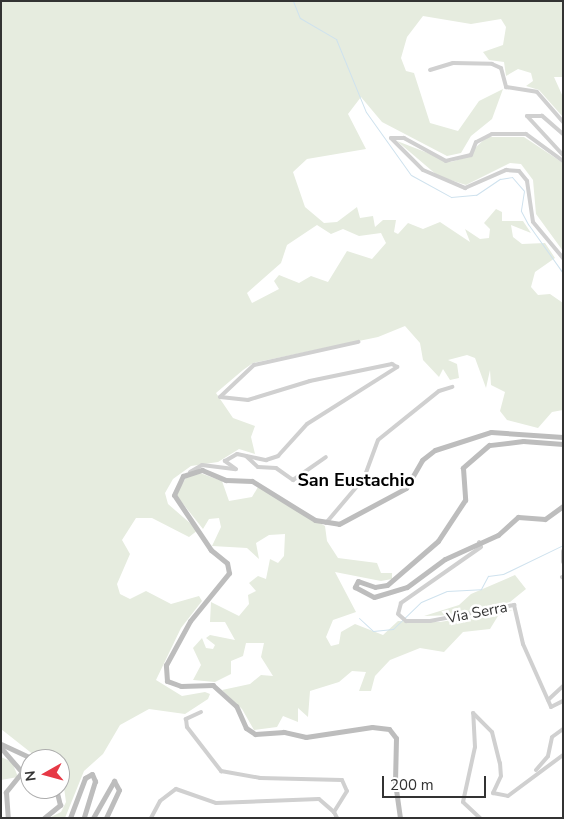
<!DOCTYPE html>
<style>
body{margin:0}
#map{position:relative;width:564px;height:819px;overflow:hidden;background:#fff;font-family:"Nunito Sans",sans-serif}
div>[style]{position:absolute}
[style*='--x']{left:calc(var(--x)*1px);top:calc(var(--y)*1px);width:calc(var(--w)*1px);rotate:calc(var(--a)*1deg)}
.green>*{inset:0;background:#e6ecdf}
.stream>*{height:1px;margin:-0.5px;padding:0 0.5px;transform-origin:0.5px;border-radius:0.5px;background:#cfe2ee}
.street>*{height:4px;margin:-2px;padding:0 2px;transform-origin:2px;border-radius:2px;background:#d0d0d0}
.secondary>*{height:5px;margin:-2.5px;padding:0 2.5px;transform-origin:2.5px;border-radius:2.5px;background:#bdbdbd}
span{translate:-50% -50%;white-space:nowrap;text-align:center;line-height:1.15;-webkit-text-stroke:5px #fff;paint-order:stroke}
.street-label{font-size:15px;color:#333}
.quarter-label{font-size:18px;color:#000;font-weight:700}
.frame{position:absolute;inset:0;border:2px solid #333;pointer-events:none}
.north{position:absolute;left:20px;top:749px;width:50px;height:50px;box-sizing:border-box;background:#fff;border:1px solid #adadad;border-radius:50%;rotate:263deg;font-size:14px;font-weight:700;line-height:20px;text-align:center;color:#333}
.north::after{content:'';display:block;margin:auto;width:18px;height:22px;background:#e63946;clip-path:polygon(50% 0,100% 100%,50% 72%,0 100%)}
.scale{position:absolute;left:382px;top:776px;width:104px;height:22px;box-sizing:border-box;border:2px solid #333;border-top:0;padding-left:6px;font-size:15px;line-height:18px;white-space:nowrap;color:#333;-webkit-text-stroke:4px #fff;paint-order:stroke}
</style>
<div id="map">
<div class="green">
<i style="clip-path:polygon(evenodd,1px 1px,563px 1px,563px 77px,554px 77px,563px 97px,563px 117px,539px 90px,526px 86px,533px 81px,531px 73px,518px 69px,506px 76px,504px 62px,489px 60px,483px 52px,503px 45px,506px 27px,501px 19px,471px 24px,423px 16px,407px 37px,401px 58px,406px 71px,414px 73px,430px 123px,458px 131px,479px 101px,503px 89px,492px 119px,471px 136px,461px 153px,447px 156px,382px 122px,361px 97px,348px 114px,366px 149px,307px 159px,293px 172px,305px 207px,324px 223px,337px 222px,357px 207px,360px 218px,373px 216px,375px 227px,383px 220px,396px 220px,394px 232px,398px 234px,408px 223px,423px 229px,440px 222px,470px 242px,465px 229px,480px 239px,489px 238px,490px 229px,484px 223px,496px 209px,502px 212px,502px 221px,523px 221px,531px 233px,511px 225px,513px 237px,522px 244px,545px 243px,555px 258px,535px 272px,531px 287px,538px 295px,550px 294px,563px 303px,563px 410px,552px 412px,538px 428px,507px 420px,500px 411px,505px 392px,491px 385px,490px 370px,486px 388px,475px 358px,467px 355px,448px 360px,457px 364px,459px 378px,450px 380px,443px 369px,439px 377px,423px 360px,420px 343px,405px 326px,378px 337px,253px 363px,243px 370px,216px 393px,233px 418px,255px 426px,251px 437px,255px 454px,239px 449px,218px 462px,191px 466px,173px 479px,165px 493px,168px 504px,198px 530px,189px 537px,152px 518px,136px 518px,122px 540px,130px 554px,117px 584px,120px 594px,130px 599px,146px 591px,171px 604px,199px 596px,202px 601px,181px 628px,156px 680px,182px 696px,205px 692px,210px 694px,208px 699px,185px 714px,149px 709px,120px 725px,103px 754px,84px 771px,65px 818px,49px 818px,61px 812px,66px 802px,60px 759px,39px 759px,1px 729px,1px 1px,317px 225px,331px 234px,343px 229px,359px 236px,381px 233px,386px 243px,372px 259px,347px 251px,328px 282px,311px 276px,299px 283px,279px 275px,274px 281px,279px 289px,252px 303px,247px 293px,281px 263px,287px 245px,317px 225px)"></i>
<i style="clip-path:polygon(487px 137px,524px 137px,563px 163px,563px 251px,536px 214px,533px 180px,521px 164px,510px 163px,466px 185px,438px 176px,397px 141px,451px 162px,464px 158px)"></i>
<i style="clip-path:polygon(200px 473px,222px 481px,229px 501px,252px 497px,258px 487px,325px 526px,327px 541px,338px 558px,377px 563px,381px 573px,392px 573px,392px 579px,381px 581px,335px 572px,356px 612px,333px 620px,326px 637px,331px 646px,339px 644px,341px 632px,355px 624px,383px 635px,398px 621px,440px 622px,513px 610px,498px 616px,490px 629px,463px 632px,444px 652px,420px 648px,390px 660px,375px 676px,371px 691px,359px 691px,366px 672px,352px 671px,339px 682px,310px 691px,308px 717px,298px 708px,298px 722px,283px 716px,277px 727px,254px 730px,242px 709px,222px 690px,250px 684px,261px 675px,273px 676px,261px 657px,264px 643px,246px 643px,243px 656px,231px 661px,231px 674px,215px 682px,193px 680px,201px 665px,193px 648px,202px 638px,206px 648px,213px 649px,215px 645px,206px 638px,210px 635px,235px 640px,225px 622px,210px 622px,211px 602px,239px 616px,249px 604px,248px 595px,256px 591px,249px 583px,258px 576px,266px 579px,270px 559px,278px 563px,284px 556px,285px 534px,269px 535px,256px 543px,259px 559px,247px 548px,212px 546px,221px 527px,219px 518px,209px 519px,203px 529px,176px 495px,187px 476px)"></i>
<i style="clip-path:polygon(515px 575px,526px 589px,510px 602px,457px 615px,424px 616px,459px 605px,471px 594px)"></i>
<i style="clip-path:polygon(1px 757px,12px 762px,18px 777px,1px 780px)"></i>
</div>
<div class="stream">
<i style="--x:293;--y:1;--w:18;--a:68"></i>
<i style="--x:300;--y:18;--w:42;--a:30.3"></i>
<i style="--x:336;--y:39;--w:79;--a:67.7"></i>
<i style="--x:366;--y:112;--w:77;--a:54.5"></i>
<i style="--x:411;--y:175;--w:46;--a:28.8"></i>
<i style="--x:451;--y:197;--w:25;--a:-5"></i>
<i style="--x:476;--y:195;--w:29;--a:-34"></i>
<i style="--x:500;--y:179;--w:12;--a:-9"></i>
<i style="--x:512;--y:177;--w:18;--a:49"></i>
<i style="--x:524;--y:191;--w:20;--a:99"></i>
<i style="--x:521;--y:211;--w:15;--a:62"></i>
<i style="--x:528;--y:224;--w:60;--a:54.5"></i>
<i style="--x:359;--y:618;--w:19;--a:43"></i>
<i style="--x:373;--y:631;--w:20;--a:-6"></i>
<i style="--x:393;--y:629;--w:39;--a:-44"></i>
<i style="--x:421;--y:602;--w:28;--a:-23"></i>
<i style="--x:447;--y:591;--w:34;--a:-3"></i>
<i style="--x:481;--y:589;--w:15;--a:-62"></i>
<i style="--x:488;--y:576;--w:15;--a:-8"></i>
<i style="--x:503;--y:574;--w:67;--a:-25.8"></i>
</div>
<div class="street">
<i style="--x:430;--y:70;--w:24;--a:-17"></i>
<i style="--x:453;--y:63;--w:39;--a:1"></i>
<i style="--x:492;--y:64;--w:10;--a:24"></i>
<i style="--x:501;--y:68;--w:20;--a:75"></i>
<i style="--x:506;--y:87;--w:31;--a:9"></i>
<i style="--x:537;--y:92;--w:40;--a:49"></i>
<i style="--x:563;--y:134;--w:28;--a:-139"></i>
<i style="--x:542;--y:116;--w:15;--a:180"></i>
<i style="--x:527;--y:116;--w:53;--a:47.3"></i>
<i style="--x:563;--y:161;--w:46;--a:-143.9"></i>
<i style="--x:526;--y:134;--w:34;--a:180"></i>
<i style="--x:492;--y:134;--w:18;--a:153"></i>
<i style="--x:476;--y:142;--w:14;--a:111"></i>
<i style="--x:471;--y:155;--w:26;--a:167"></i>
<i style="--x:446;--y:161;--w:48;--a:-151.3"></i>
<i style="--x:404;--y:138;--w:13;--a:180"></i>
<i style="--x:391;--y:138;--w:45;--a:45"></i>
<i style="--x:423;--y:170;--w:46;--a:23.2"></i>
<i style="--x:465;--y:188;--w:45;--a:-23.7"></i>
<i style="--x:506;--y:170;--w:13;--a:4"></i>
<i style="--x:519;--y:171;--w:13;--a:51"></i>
<i style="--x:527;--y:181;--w:41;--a:81.7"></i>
<i style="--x:533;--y:222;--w:47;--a:50.2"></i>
<i style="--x:246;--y:456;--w:16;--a:43"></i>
<i style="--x:258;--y:467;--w:18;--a:3"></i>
<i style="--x:276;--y:468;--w:21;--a:35"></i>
<i style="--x:293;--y:480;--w:40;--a:-34.9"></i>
<i style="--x:190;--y:472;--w:14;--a:-30"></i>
<i style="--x:202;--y:465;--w:34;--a:7"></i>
<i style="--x:236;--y:469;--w:14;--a:-144"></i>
<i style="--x:225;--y:461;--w:14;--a:-30"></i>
<i style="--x:237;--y:454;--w:30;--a:12"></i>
<i style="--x:266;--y:460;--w:13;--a:-18"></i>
<i style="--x:278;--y:456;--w:43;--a:-47.8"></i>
<i style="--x:307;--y:424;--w:107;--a:-32.3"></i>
<i style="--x:397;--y:367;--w:6;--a:-149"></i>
<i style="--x:392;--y:364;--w:84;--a:168.3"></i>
<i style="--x:310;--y:381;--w:65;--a:163"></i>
<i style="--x:248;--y:400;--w:28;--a:-174"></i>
<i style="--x:220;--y:397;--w:47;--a:-43.3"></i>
<i style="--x:254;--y:365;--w:107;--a:-12.5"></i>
<i style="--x:326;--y:523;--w:59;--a:-49.8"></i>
<i style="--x:364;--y:478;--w:40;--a:-69.8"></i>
<i style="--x:378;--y:440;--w:78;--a:-38.8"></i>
<i style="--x:439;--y:391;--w:14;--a:-17"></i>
<i style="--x:479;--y:542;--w:5;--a:68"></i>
<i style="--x:481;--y:547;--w:98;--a:145"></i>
<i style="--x:401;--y:603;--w:11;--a:105"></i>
<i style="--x:398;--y:614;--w:11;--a:41"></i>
<i style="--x:406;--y:621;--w:24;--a:0"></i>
<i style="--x:430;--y:621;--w:86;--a:-10.8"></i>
<i style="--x:514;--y:605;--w:40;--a:77"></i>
<i style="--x:523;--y:644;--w:69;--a:66"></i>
<i style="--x:551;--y:707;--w:13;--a:-27"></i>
<i style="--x:563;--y:551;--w:11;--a:90"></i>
<i style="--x:562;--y:577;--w:1;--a:45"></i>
<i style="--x:548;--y:700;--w:21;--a:-43"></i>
<i style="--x:201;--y:712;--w:17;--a:155"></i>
<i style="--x:186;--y:719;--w:8;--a:83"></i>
<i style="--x:187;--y:727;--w:56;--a:52.3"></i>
<i style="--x:221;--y:771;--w:40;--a:10"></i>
<i style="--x:260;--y:778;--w:82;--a:1.4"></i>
<i style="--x:342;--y:780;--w:12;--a:66"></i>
<i style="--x:347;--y:791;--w:25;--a:122"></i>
<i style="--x:334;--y:812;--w:7;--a:63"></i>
<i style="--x:536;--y:770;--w:18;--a:-49"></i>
<i style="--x:548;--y:756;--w:19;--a:-78"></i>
<i style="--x:552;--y:737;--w:14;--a:-36"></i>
<i style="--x:151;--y:818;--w:19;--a:-62"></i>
<i style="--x:160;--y:801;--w:20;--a:-37"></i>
<i style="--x:176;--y:789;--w:42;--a:19.3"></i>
<i style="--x:216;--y:803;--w:103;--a:-2.2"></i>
<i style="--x:319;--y:799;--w:20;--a:41"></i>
<i style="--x:480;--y:818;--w:23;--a:-137"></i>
<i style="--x:463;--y:802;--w:56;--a:-77.7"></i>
<i style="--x:475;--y:747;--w:34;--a:-93"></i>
<i style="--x:473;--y:713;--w:27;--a:45"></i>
<i style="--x:492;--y:732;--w:32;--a:76"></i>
<i style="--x:500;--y:763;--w:13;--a:86"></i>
<i style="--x:501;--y:776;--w:19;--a:115"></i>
<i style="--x:493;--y:793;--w:15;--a:11"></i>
<i style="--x:508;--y:796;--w:69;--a:-36.7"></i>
</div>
<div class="secondary">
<i style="--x:563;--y:444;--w:40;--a:-175.7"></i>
<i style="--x:523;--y:441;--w:34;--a:173"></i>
<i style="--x:489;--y:445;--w:35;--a:139"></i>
<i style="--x:463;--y:468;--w:32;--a:86"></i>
<i style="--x:465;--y:500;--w:49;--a:123.4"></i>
<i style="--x:438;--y:541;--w:67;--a:139.2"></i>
<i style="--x:387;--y:585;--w:12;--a:171"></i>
<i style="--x:375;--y:587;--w:18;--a:-161"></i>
<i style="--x:358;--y:581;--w:7;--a:117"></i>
<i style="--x:355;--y:587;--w:21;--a:28"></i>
<i style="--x:374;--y:597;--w:34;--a:-17"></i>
<i style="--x:407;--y:587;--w:47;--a:-36.4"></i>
<i style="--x:445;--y:559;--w:58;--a:-24.4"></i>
<i style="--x:498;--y:535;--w:27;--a:-42"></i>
<i style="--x:518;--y:517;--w:27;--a:4"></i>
<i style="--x:545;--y:519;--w:22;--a:-36"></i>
<i style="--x:1;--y:744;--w:35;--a:25"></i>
<i style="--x:1;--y:748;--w:32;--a:49"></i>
<i style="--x:22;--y:772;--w:26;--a:129"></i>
<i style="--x:6;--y:792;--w:26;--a:86"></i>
<i style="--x:44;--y:818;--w:21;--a:-39"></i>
<i style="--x:60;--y:805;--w:16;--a:-104"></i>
<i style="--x:70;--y:818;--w:43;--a:-69.4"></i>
<i style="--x:85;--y:778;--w:8;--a:-30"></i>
<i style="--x:92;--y:774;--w:8;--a:67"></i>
<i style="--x:95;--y:781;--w:39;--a:107"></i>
<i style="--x:93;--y:818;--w:43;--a:-60.4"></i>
<i style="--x:114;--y:781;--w:10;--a:61"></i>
<i style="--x:119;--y:790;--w:31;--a:115"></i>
<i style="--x:400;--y:818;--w:36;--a:-98"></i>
<i style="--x:395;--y:782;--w:44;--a:-88.7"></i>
<i style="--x:396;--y:738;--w:11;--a:-128"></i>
<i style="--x:389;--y:729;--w:17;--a:-173"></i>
<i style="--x:372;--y:727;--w:67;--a:171.4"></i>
<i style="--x:306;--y:737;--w:23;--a:-167"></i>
<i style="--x:284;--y:732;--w:29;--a:176"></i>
<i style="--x:255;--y:734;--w:11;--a:-146"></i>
<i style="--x:246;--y:728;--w:24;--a:-114"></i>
<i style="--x:236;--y:706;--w:31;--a:-138"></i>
<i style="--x:213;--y:685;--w:32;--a:178"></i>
<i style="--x:181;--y:686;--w:15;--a:-160"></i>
<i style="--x:167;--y:681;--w:16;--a:-94"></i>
<i style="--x:166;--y:665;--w:50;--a:-61.4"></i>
<i style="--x:190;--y:621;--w:62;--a:-50.9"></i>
<i style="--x:229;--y:573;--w:10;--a:-101"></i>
<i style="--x:227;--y:563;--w:21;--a:-141"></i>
<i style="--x:211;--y:550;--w:66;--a:-123.9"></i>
<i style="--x:174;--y:495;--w:21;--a:-65"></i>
<i style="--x:183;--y:476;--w:20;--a:-18"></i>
<i style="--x:202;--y:470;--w:26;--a:23"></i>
<i style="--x:226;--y:480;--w:26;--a:2"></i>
<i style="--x:252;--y:481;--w:74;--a:31.8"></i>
<i style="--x:315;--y:520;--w:24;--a:9"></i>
<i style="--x:339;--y:524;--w:76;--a:-28.2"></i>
<i style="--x:406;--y:488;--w:32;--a:-60"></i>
<i style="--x:422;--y:460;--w:16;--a:-38"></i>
<i style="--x:435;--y:450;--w:59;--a:-17.8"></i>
<i style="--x:491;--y:432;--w:72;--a:4"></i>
</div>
<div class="street-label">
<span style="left:477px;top:613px;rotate:-11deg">Via Serra</span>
</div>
<div class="quarter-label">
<span style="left:356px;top:480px">San Eustachio</span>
</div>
<div class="frame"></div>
<div class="north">N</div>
<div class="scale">200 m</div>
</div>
